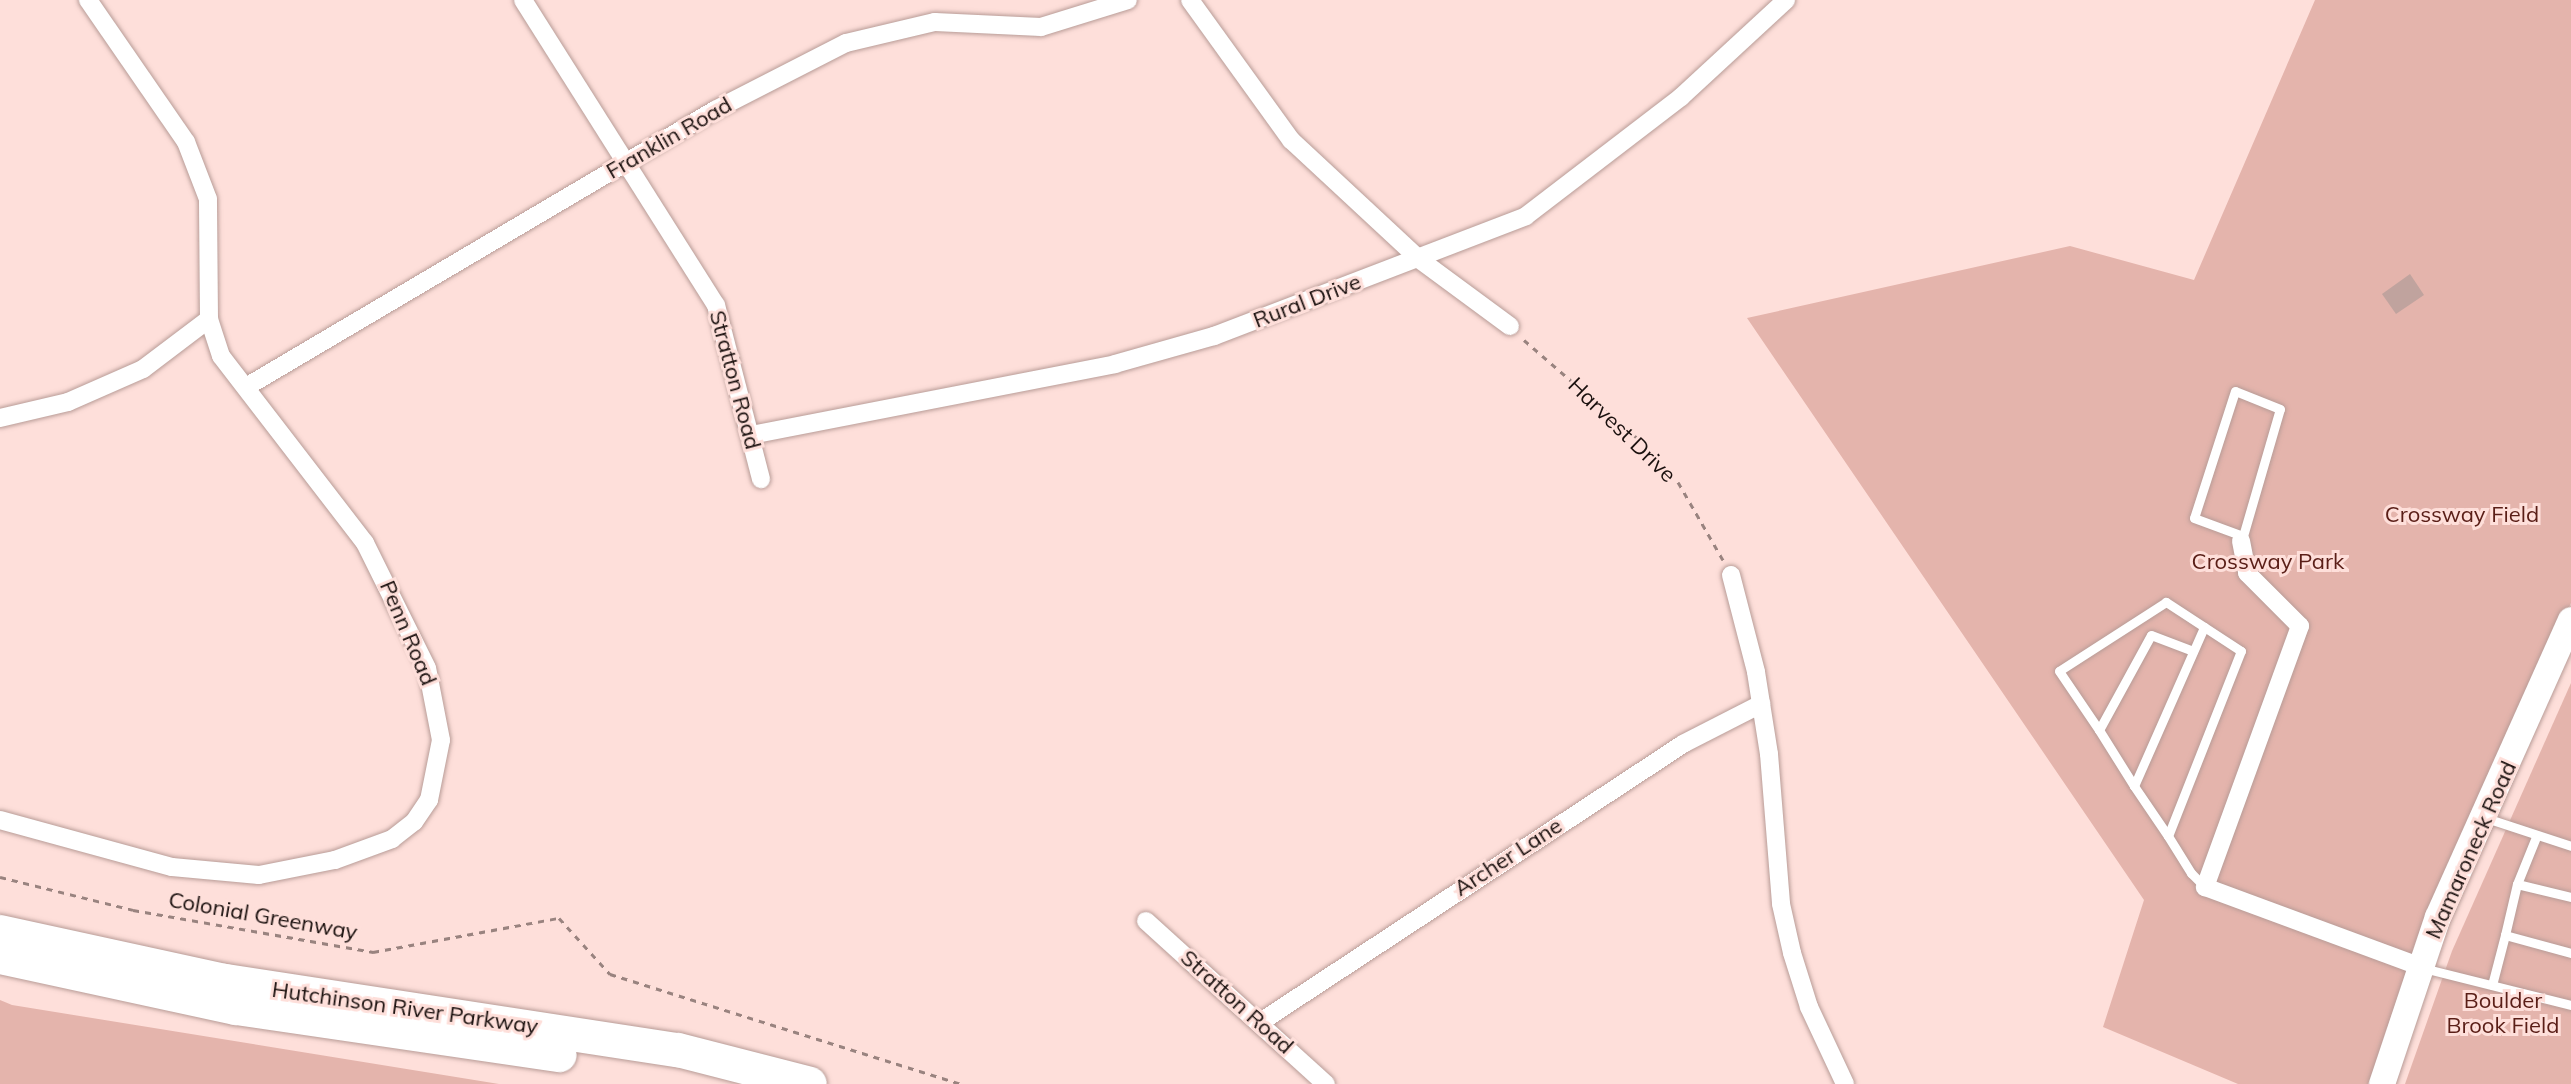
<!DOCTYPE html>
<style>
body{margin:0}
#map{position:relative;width:2571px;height:1084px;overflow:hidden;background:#fedfda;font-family:Mulish,sans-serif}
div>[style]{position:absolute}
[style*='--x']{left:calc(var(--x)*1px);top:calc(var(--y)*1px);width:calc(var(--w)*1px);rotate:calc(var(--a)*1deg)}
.green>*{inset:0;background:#e4b4ac}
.building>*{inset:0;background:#c0a39e}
.path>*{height:3px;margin-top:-1.5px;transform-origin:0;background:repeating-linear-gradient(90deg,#99837f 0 6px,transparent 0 12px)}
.roads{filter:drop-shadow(0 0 2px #b89c97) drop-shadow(0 0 2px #b89c97)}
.lane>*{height:9px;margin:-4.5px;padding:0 4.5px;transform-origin:4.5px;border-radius:4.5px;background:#fff}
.street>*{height:18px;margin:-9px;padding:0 9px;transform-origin:9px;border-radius:9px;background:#fff}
.secondary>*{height:26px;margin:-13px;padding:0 13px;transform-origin:13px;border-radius:13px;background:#fff}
.highway>*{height:34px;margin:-17px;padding:0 17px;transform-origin:17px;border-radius:17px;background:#fff}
span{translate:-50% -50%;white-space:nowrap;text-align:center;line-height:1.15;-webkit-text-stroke:6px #fedfda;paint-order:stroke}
.street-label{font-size:22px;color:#1a100e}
.park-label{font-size:22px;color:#5a1e17}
</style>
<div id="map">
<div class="green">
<i style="clip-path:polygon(2315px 0,2571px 0,2571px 603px,2449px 873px,2368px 1084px,2238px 1084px,2103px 1027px,2144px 900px,1747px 318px,2070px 246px,2194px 280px)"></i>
<i style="clip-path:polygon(2571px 683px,2571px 1084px,2405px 1084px,2452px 951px)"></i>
<i style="clip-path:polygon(0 1000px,12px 1005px,499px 1084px,0 1084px)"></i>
</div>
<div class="building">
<i style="clip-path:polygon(2410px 274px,2424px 295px,2396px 314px,2382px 294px)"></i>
</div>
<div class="path">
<i style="--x:1524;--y:340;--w:150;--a:40.9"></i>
<i style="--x:1637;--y:438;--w:60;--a:47"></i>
<i style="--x:1678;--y:482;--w:90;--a:60"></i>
<i style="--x:0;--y:877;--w:137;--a:13.9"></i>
<i style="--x:133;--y:910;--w:244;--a:9.9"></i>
<i style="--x:373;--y:952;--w:189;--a:-10.4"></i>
<i style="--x:559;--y:918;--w:76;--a:47.7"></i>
<i style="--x:610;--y:974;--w:367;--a:17.4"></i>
</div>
<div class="roads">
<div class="lane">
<i style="--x:2241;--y:541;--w:5;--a:-68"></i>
<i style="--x:2243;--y:536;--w:132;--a:-73.8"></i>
<i style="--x:2280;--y:409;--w:48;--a:-158.2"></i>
<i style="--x:2235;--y:391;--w:133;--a:107.9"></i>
<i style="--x:2194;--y:518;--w:52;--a:20.2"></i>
<i style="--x:2099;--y:730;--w:108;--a:-61.3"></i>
<i style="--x:2151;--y:635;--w:45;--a:20.9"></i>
<i style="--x:2134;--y:786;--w:174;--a:-66.2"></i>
<i style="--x:2486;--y:818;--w:89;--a:18.2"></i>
<i style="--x:2168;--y:836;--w:199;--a:-68.5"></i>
<i style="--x:2241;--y:651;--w:90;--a:-146.8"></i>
<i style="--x:2166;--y:602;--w:127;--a:147.2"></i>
<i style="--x:2059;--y:671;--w:71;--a:55.9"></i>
<i style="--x:2099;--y:730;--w:66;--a:58"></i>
<i style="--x:2134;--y:786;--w:60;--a:55.8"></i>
<i style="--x:2168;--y:836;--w:44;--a:58.1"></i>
<i style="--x:2191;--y:873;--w:20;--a:45"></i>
<i style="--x:2536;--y:837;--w:51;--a:112"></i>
<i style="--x:2517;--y:884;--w:56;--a:13.5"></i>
<i style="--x:2505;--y:935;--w:52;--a:-76.8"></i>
<i style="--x:2423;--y:968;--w:153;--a:14"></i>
<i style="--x:2492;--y:985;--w:52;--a:-75.4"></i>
<i style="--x:2505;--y:935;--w:68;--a:15.3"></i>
</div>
<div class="street">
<i style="--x:523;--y:0;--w:361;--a:57.7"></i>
<i style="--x:716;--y:305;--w:180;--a:75.5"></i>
<i style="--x:1190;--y:0;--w:173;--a:54.2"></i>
<i style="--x:1291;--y:140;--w:175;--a:42.9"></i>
<i style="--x:1419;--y:259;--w:113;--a:36.4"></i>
<i style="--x:246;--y:387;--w:545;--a:-30.57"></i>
<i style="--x:715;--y:110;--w:147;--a:-27.1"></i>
<i style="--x:846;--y:43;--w:91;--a:-13.3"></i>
<i style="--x:935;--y:22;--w:106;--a:2.7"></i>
<i style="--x:1041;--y:27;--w:91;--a:-17.2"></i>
<i style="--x:0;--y:418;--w:70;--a:-13.2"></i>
<i style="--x:68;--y:402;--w:82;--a:-23.7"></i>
<i style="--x:143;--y:369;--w:83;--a:-37.1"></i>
<i style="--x:751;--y:435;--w:371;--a:-11"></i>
<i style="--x:1115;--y:364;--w:103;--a:-15.8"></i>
<i style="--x:1214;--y:336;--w:334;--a:-21"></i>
<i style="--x:1526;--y:216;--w:195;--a:-37.5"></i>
<i style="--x:1681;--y:97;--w:143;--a:-42.7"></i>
<i style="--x:2241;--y:541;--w:33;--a:79"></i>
<i style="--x:2247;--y:573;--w:75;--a:45"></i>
<i style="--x:2300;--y:626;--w:278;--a:110"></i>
<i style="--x:2205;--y:887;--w:230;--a:20.3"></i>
<i style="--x:1731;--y:575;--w:100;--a:75.5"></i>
<i style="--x:1756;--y:672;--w:83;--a:81"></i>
<i style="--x:1769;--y:754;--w:150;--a:85.4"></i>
<i style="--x:1781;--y:904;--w:50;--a:77.3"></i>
<i style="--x:1792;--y:953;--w:57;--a:72.5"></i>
<i style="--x:1809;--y:1007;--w:85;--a:64.9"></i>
<i style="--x:0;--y:820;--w:178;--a:15.3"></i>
<i style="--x:172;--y:867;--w:87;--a:5.3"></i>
<i style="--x:259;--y:875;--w:77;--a:-11.2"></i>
<i style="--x:335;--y:860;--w:61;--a:-20.2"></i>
<i style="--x:392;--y:839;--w:28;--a:-38"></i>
<i style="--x:414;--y:822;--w:27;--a:-56"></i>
<i style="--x:429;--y:800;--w:61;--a:-78.7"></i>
<i style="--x:441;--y:740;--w:73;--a:-101"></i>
<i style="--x:427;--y:668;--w:140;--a:-116.4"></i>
<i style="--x:365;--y:543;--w:236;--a:-127.6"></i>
<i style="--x:221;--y:356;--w:39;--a:-108"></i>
<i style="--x:209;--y:319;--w:120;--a:-90.5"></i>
<i style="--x:208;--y:199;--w:61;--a:-111.1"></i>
<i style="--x:186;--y:142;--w:173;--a:-124.6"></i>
<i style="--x:1146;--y:921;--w:243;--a:42.2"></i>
<i style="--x:1262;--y:1021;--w:504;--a:-33.34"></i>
<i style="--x:1683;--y:744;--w:88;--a:-27.1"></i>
</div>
<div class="secondary">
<i style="--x:2382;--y:1084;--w:176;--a:-71.5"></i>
<i style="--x:2438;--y:917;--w:325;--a:-65.9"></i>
</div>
<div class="highway">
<i style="--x:0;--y:932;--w:230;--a:12.3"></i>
<i style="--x:225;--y:981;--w:458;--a:8.7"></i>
<i style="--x:678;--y:1050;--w:136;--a:14.4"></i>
<i style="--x:0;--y:957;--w:241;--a:12.2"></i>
<i style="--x:236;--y:1008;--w:327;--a:8.3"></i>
</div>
</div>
<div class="street-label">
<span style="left:669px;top:138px;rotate:-30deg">Franklin Road</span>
<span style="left:1307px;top:301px;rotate:-21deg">Rural Drive</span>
<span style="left:735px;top:380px;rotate:75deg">Stratton Road</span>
<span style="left:1622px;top:430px;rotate:44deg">Harvest Drive</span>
<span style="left:408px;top:633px;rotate:67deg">Penn Road</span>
<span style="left:2471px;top:850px;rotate:-66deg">Mamaroneck Road</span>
<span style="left:1508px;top:857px;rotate:-33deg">Archer Lane</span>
<span style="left:263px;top:916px;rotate:10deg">Colonial Greenway</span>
<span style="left:1237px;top:1002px;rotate:42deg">Stratton Road</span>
<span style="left:405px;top:1008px;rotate:8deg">Hutchinson River Parkway</span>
</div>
<div class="park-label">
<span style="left:2462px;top:515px">Crossway Field</span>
<span style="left:2268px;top:562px">Crossway Park</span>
<span style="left:2503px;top:1013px">Boulder<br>Brook Field</span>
</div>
</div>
